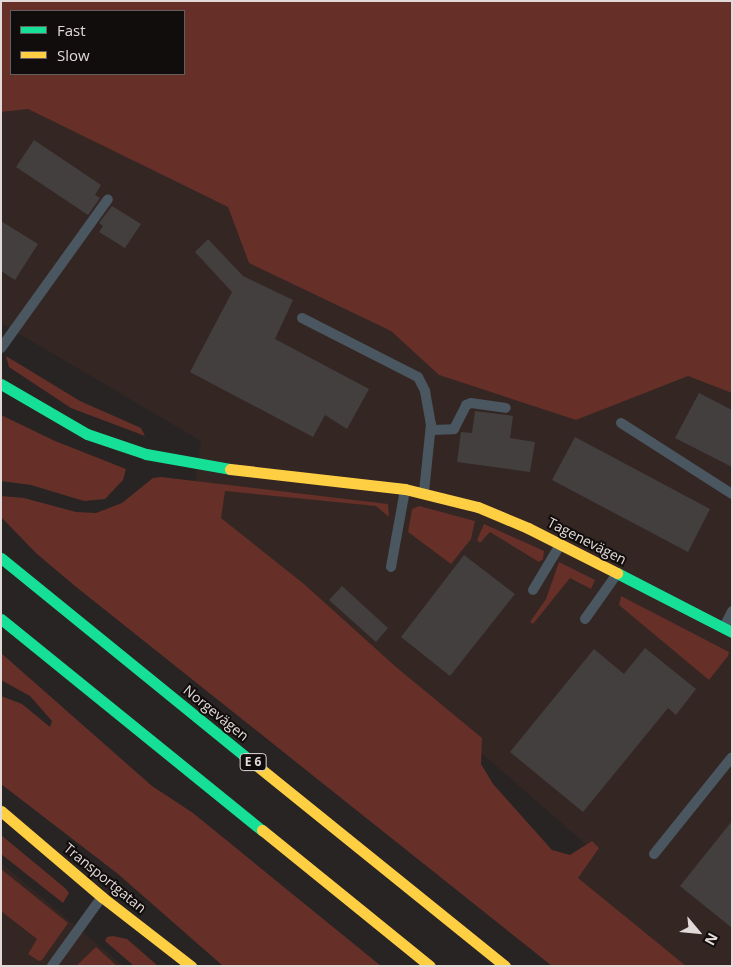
<!DOCTYPE html>
<meta charset="utf-8">
<style>
body{margin:0}
#map{position:relative;width:733px;height:967px;overflow:hidden;background:#292424;font-family:"Open Sans",sans-serif}
div>[style]{position:absolute}
[style*='--x']{left:calc(var(--x)*1px);top:calc(var(--y)*1px);width:calc(var(--w)*1px);rotate:calc(var(--a)*1deg)}
.built>*{inset:0;background:#342623}
.green>*{inset:0;background:#662f28}
.building>*{inset:0;background:#433f3e}
.lane>*{height:10px;margin:-5px;padding:0 5px;transform-origin:5px;border-radius:5px;background:#4a5760}
.fast>*{height:11px;margin:-5.5px;padding:0 5.5px;transform-origin:5.5px;border-radius:5.5px;background:#16e098}
.slow>*{height:11px;margin:-5.5px;padding:0 5.5px;transform-origin:5.5px;border-radius:5.5px;background:#ffcf43}
span{translate:-50% -50%;white-space:nowrap;text-align:center;line-height:1.15;-webkit-text-stroke:4px #110d0c;paint-order:stroke}
.shield-label span{padding:1px 4px;background:#110d0c;border:1px solid;border-radius:4px;-webkit-text-stroke-width:0}
.shield-label{font-size:12px;color:#e1dad9;font-weight:700}
.street-label{font-size:14px;color:#e1dad9}
.frame{position:absolute;inset:0;border:2px solid #e1dad9;pointer-events:none}
.legend{position:absolute;left:10px;top:10px;width:175px;height:65px;box-sizing:border-box;background:#110d0c;border:1px solid #645f5e;margin:0;padding:6px 9px;list-style:none;font-size:15px;color:#e1dad9}
.legend li{display:flex;align-items:center;gap:10px;height:25px}
.legend b{width:25px;border:1px solid #645f5e}
.north{position:absolute;left:673px;top:907px;width:50px;height:50px;-webkit-text-stroke:4px #110d0c;paint-order:stroke;rotate:118deg;font-size:14px;font-weight:700;line-height:20px;text-align:center;color:#e1dad9}
.north::after{content:'';display:block;margin:auto;width:18px;height:22px;background:#e1dad9;clip-path:polygon(50% 0,100% 100%,50% 72%,0 100%)}
</style>
<div id="map">
<div class="built">
<i style="clip-path:polygon(28px 109px,228px 207px,249px 263px,391px 331px,439px 375px,576px 420px,688px 375px,732px 393px,732px 966px,675px 966px,568px 875px,590px 848px,193px 501px,201px 441px,1px 323px,1px 112px)"></i>
<i style="clip-path:polygon(1px 863px,123px 966px,1px 966px)"></i>
</div>
<div class="green">
<i style="clip-path:polygon(evenodd,1px 1px,732px 1px,732px 393px,688px 376px,576px 420px,439px 375px,391px 331px,249px 263px,228px 207px,28px 109px,1px 112px,1px 1px,11px 11px,184px 11px,184px 74px,11px 74px,11px 11px)"></i>
<i style="clip-path:polygon(6px 356px,80px 401px,141px 428px,145px 436px,71px 408px,9px 367px)"></i>
<i style="clip-path:polygon(1px 415px,55px 441px,126px 469px,123px 480px,105px 499px,84px 501px,31px 485px,1px 481px)"></i>
<i style="clip-path:polygon(161px 477px,388px 504px,389px 517px,376px 506px,225px 491px,221px 518px,304px 584px,396px 667px,482px 738px,481px 764px,493px 784px,552px 850px,570px 855px,592px 841px,599px 848px,578px 878px,686px 966px,552px 966px,75px 586px,37px 554px,1px 517px,1px 496px,24px 498px,76px 512px,96px 513px,122px 503px,153px 478px)"></i>
<i style="clip-path:polygon(419px 506px,475px 521px,471px 539px,451px 564px,408px 532px,412px 509px)"></i>
<i style="clip-path:polygon(484px 524px,544px 551px,543px 559px,539px 562px,490px 532px,480px 543px,477px 540px)"></i>
<i style="clip-path:polygon(559px 562px,595px 580px,591px 589px,570px 578px,533px 624px,530px 622px,546px 599px)"></i>
<i style="clip-path:polygon(621px 596px,729px 652px,728px 656px,709px 680px,619px 605px)"></i>
<i style="clip-path:polygon(1px 653px,152px 786px,193px 813px,381px 966px,223px 966px,118px 874px,1px 784px,1px 696px,22px 704px,50px 727px,52px 721px,30px 696px,1px 680px)"></i>
<i style="clip-path:polygon(1px 835px,65px 888px,69px 893px,63px 903px,1px 854px)"></i>
<i style="clip-path:polygon(1px 869px,68px 923px,42px 960px,39px 961px,28px 954px,37px 939px,1px 911px)"></i>
<i style="clip-path:polygon(113px 936px,127px 939px,158px 966px,134px 966px,105px 941px,107px 937px)"></i>
<i style="clip-path:polygon(96px 947px,117px 966px,76px 966px)"></i>
</div>
<div class="building">
<i style="clip-path:polygon(34px 140px,101px 185px,95px 195px,100px 198px,88px 215px,16px 167px)"></i>
<i style="clip-path:polygon(112px 206px,141px 224px,125px 248px,99px 232px,103px 226px,99px 223px)"></i>
<i style="clip-path:polygon(1px 221px,38px 244px,15px 280px,1px 271px)"></i>
<i style="clip-path:polygon(208px 239px,243px 276px,293px 300px,275px 339px,369px 389px,347px 429px,325px 415px,313px 437px,190px 372px,232px 292px,195px 252px)"></i>
<i style="clip-path:polygon(699px 393px,732px 410px,732px 467px,675px 438px)"></i>
<i style="clip-path:polygon(475px 411px,513px 416px,510px 438px,535px 442px,530px 472px,457px 462px,461px 432px,472px 433px)"></i>
<i style="clip-path:polygon(575px 437px,710px 509px,688px 552px,552px 480px)"></i>
<i style="clip-path:polygon(464px 555px,515px 594px,450px 676px,401px 637px)"></i>
<i style="clip-path:polygon(342px 586px,388px 628px,376px 642px,329px 600px)"></i>
<i style="clip-path:polygon(645px 648px,696px 689px,676px 715px,668px 708px,583px 812px,510px 752px,594px 649px,624px 674px)"></i>
<i style="clip-path:polygon(732px 821px,732px 928px,680px 886px)"></i>
</div>
<div class="lane">
<i style="--x:302;--y:318;--w:130;--a:27"></i>
<i style="--x:418;--y:377;--w:16;--a:63"></i>
<i style="--x:425;--y:391;--w:34;--a:80"></i>
<i style="--x:431;--y:424;--w:68;--a:95.9"></i>
<i style="--x:1;--y:348;--w:183;--a:-54.3"></i>
<i style="--x:621;--y:423;--w:132;--a:32.6"></i>
<i style="--x:431;--y:430;--w:23;--a:-2"></i>
<i style="--x:454;--y:429;--w:27;--a:-63"></i>
<i style="--x:466;--y:405;--w:5;--a:-22"></i>
<i style="--x:471;--y:403;--w:35;--a:8"></i>
<i style="--x:391;--y:567;--w:78;--a:-79.7"></i>
<i style="--x:533;--y:590;--w:52;--a:-59"></i>
<i style="--x:585;--y:619;--w:55;--a:-54.6"></i>
<i style="--x:724;--y:627;--w:18;--a:-63"></i>
<i style="--x:654;--y:854;--w:124;--a:-51.2"></i>
<i style="--x:52;--y:966;--w:84;--a:-54.2"></i>
</div>
<div class="fast">
<i style="--x:1;--y:384;--w:99;--a:30.2"></i>
<i style="--x:87;--y:434;--w:62;--a:18.7"></i>
<i style="--x:146;--y:454;--w:85;--a:10.1"></i>
<i style="--x:1;--y:558;--w:328;--a:39.1"></i>
<i style="--x:617;--y:573;--w:129;--a:27.2"></i>
<i style="--x:1;--y:619;--w:336;--a:39"></i>
</div>
<div class="slow">
<i style="--x:230;--y:469;--w:176;--a:6.5"></i>
<i style="--x:405;--y:489;--w:75;--a:13.9"></i>
<i style="--x:478;--y:507;--w:54;--a:22.8"></i>
<i style="--x:528;--y:528;--w:100;--a:26.8"></i>
<i style="--x:256;--y:765;--w:320;--a:38.9"></i>
<i style="--x:1;--y:811;--w:133;--a:40.4"></i>
<i style="--x:102;--y:897;--w:113;--a:37.8"></i>
<i style="--x:262;--y:830;--w:216;--a:39"></i>
</div>
<div class="shield-label">
<span style="left:253px;top:762px">E 6</span>
</div>
<div class="street-label">
<span style="left:587px;top:541px;rotate:27deg">Tagenevägen</span>
<span style="left:216px;top:713px;rotate:39deg">Norgevägen</span>
<span style="left:105px;top:878px;rotate:39deg">Transportgatan</span>
</div>
<div class="frame"></div>
<ul class="legend">
<li><b style="height:6px;background:#16e098"></b>Fast</li>
<li><b style="height:6px;background:#ffcf43"></b>Slow</li>
</ul>
<div class="north">N</div>
</div>
